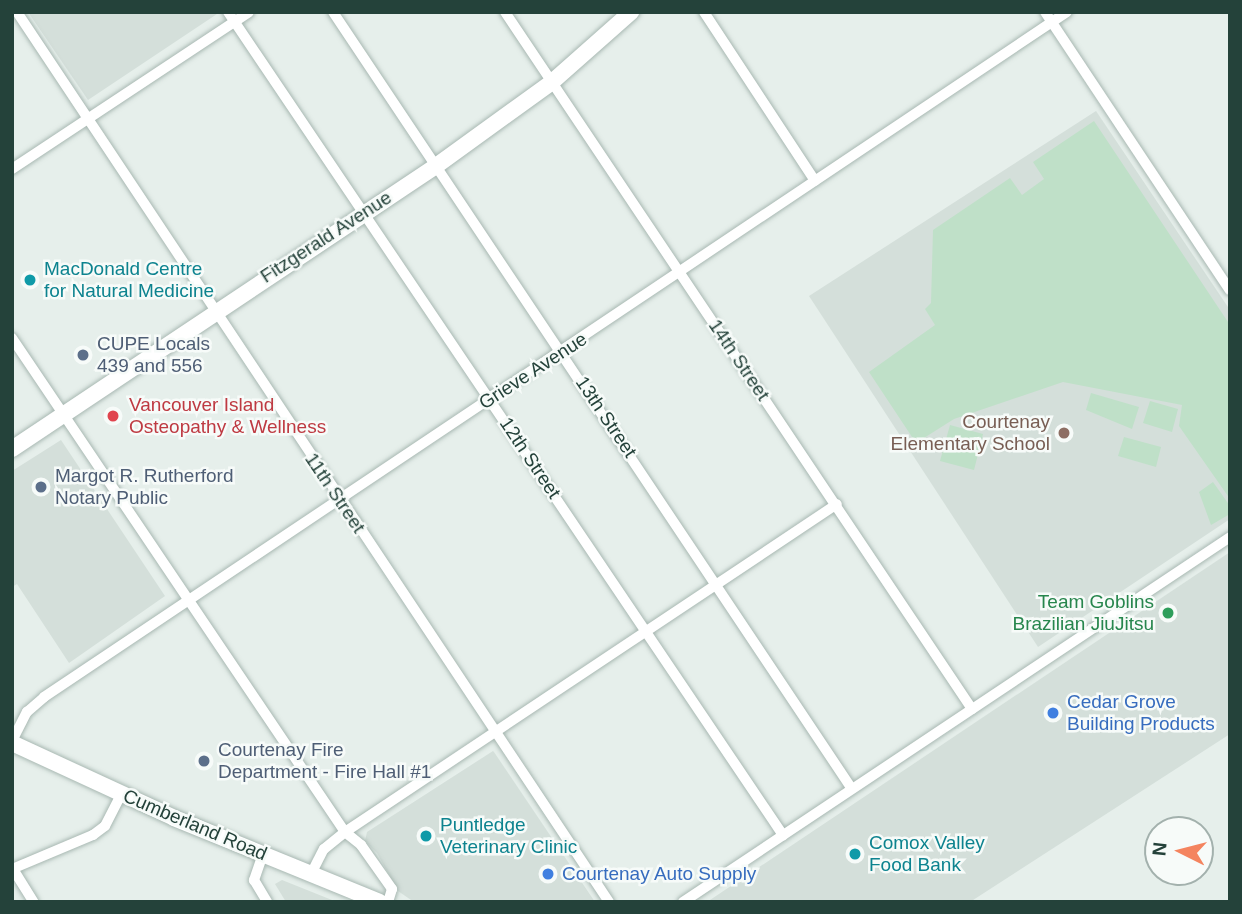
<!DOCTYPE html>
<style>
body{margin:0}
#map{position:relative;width:1242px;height:914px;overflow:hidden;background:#e6efeb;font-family:Arial,sans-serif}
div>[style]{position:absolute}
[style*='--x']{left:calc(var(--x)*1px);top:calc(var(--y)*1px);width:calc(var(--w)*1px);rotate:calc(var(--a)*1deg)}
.built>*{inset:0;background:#d4dfda}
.green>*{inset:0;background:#bfe0c8}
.roads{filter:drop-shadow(0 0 2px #a8b8b2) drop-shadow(0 0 2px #a8b8b2)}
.street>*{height:10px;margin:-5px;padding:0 5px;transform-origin:5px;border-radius:5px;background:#fff}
.secondary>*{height:16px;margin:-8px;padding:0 8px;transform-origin:8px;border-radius:8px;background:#fff}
.dots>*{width:19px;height:19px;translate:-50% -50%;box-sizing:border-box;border:4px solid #f7fbf9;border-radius:50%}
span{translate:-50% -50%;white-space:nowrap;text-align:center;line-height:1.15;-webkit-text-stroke:5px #f7fbf9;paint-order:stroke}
.street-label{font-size:19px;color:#24423a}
.culture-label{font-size:19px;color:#0d838f}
.left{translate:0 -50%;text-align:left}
.service-label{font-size:19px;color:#4e5e75}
.health-label{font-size:19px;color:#be3a42}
.education-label{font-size:19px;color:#785e54}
.right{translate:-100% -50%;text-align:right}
.leisure-label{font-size:19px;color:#27864d}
.shop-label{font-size:19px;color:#366cbe}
.frame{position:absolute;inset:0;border:14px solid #24423a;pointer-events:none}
.north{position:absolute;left:1144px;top:816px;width:70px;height:70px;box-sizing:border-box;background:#f7fbf9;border:2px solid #a3b1ad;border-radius:50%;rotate:276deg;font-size:19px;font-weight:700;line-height:28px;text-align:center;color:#24423a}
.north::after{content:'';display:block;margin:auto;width:24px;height:32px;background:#f4845f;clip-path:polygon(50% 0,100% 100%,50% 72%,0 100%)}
</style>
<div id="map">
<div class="built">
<i style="clip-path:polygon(28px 12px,216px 12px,217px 14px,88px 100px)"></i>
<i style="clip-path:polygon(1096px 111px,1230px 310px,1230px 519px,1038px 647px,809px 296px)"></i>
<i style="clip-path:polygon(61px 440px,165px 596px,69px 663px,17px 584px,12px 587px,12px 471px)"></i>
<i style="clip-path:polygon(1230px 552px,1230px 734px,970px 902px,707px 902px)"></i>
<i style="clip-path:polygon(493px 751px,494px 752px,595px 902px,414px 902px,398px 891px,377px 853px,365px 841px,367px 832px)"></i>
<i style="clip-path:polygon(282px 880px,337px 902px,286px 902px,275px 884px)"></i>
</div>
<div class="green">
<i style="clip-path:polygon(1094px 121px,1230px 325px,1230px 499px,1179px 426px,1182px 405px,1063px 382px,954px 419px,916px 443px,869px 372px,935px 325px,925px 309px,931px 303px,933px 230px,1010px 178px,1022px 195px,1044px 179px,1033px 162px)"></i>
<i style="clip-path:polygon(1091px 393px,1139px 407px,1132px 429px,1086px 410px)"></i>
<i style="clip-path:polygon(1150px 401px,1178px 409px,1172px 432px,1143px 423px)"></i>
<i style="clip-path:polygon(950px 425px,983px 434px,974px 470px,940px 461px)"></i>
<i style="clip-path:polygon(1124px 437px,1161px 447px,1156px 467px,1118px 456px)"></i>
<i style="clip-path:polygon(1213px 482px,1230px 506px,1230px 514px,1211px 525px,1199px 492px)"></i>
</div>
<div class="roads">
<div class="street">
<i style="--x:17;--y:12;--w:1069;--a:56.37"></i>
<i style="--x:228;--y:12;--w:993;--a:56.01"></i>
<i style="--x:333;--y:12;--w:934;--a:56.26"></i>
<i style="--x:505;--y:12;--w:839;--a:56.18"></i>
<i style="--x:704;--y:12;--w:202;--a:56.7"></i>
<i style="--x:1045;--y:12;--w:334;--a:56.4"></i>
<i style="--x:12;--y:169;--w:284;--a:-33.5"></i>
<i style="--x:12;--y:338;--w:596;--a:56.02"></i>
<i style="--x:345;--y:832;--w:21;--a:39"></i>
<i style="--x:361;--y:845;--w:54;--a:54.8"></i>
<i style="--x:392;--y:889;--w:14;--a:107"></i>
<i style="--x:12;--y:741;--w:33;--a:-63"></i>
<i style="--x:27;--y:712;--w:23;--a:-41"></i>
<i style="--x:44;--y:697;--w:1231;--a:-33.81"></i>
<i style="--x:263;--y:854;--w:28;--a:109"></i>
<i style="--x:254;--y:880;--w:26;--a:59"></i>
<i style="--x:12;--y:869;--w:88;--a:-22.8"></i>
<i style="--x:93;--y:835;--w:15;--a:-37"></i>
<i style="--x:105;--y:826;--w:36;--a:-63"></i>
<i style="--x:13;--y:869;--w:39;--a:58"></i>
<i style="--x:311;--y:874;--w:28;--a:-63"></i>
<i style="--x:324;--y:849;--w:27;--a:-39"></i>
<i style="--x:345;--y:832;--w:591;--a:-33.69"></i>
<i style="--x:683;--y:902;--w:658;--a:-33.71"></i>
</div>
<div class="secondary">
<i style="--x:12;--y:449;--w:510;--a:-33.72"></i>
<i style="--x:436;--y:166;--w:143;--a:-35.9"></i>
<i style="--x:552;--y:82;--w:106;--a:-41.5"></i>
<i style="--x:12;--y:743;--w:179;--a:24.8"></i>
<i style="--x:174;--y:818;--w:222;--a:22.2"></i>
</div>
</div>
<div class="dots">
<i style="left:30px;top:280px;background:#0f9aa8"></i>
<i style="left:83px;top:355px;background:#5c6f8a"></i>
<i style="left:113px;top:416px;background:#e0444e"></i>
<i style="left:1064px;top:433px;background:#8d6e63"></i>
<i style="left:41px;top:487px;background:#5c6f8a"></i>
<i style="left:1168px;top:613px;background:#2e9e5b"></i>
<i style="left:1053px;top:713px;background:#3f7fe0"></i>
<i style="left:204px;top:761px;background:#5c6f8a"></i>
<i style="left:426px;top:836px;background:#0f9aa8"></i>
<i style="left:855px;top:854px;background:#0f9aa8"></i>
<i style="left:548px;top:874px;background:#3f7fe0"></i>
</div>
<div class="street-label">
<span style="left:326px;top:237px;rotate:-33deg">Fitzgerald Avenue</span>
<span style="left:739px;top:360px;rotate:56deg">14th Street</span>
<span style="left:533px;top:371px;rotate:-33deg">Grieve Avenue</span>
<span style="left:606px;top:417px;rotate:56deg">13th Street</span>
<span style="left:530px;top:458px;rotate:56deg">12th Street</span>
<span style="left:335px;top:493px;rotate:56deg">11th Street</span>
<span style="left:195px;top:825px;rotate:23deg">Cumberland Road</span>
</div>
<div class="culture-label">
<span class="left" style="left:44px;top:280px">MacDonald Centre<br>for Natural Medicine</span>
<span class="left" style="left:440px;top:836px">Puntledge<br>Veterinary Clinic</span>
<span class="left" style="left:869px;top:854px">Comox Valley<br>Food Bank</span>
</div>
<div class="service-label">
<span class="left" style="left:97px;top:355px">CUPE Locals<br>439 and 556</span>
<span class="left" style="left:55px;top:487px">Margot R. Rutherford<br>Notary Public</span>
<span class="left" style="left:218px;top:761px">Courtenay Fire<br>Department - Fire Hall #1</span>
</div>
<div class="health-label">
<span class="left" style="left:129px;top:416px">Vancouver Island<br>Osteopathy &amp; Wellness</span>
</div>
<div class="education-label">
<span class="right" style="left:1050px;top:433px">Courtenay<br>Elementary School</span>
</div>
<div class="leisure-label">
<span class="right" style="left:1154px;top:613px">Team Goblins<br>Brazilian JiuJitsu</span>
</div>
<div class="shop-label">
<span class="left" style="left:1067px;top:713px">Cedar Grove<br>Building Products</span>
<span class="left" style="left:562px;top:874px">Courtenay Auto Supply</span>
</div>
<div class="frame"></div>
<div class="north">N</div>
</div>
